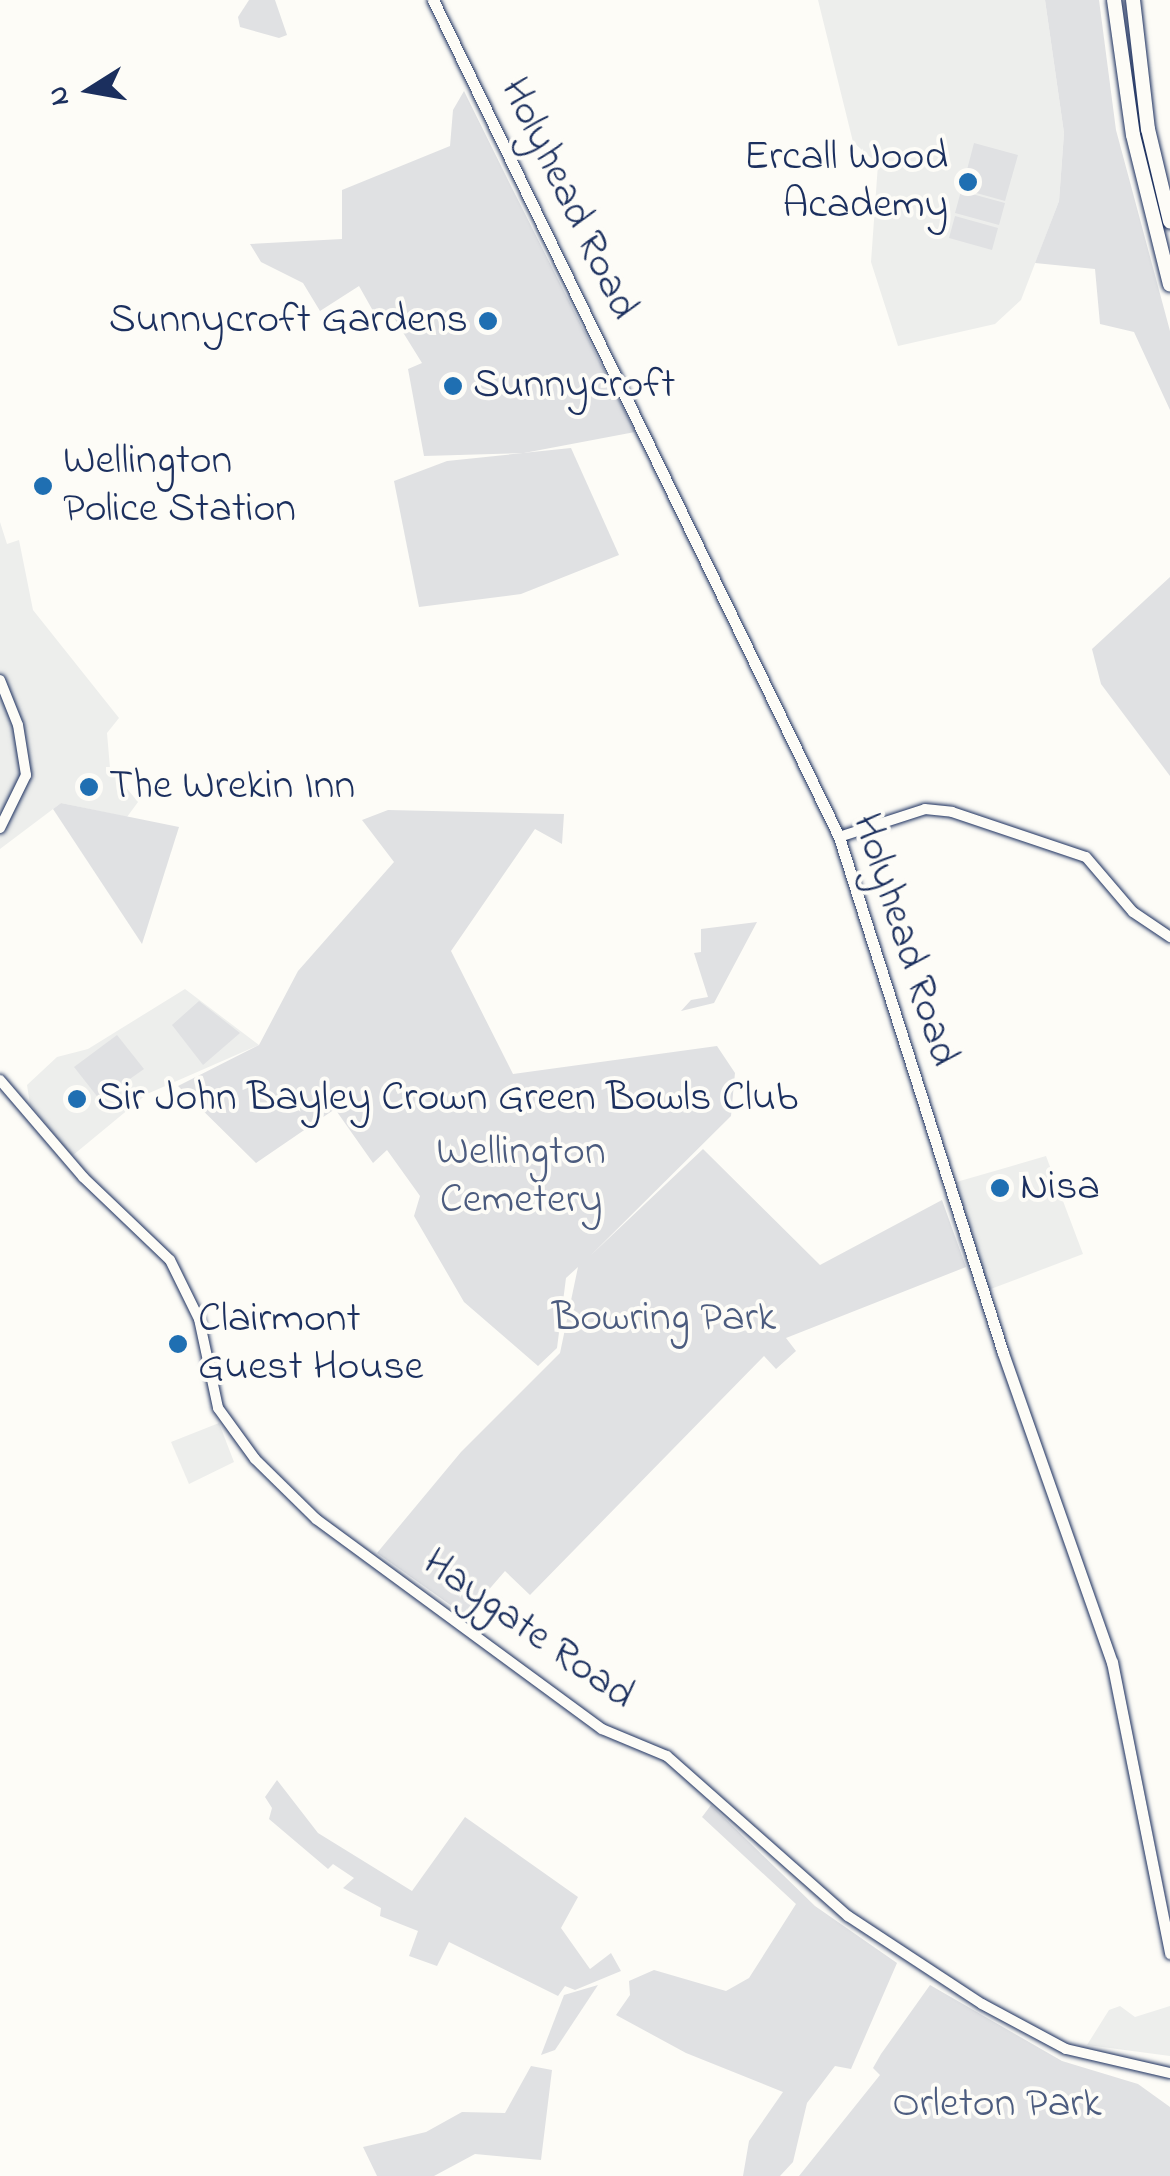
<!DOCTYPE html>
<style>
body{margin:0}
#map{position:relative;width:1170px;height:2176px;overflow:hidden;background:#fdfcf7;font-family:"Indie Flower",sans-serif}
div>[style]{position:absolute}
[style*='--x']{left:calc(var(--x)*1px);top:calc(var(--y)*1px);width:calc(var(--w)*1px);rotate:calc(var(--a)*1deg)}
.built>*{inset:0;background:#edeeec}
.green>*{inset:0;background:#e0e1e3}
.roads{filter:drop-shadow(0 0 2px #1b2f5e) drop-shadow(0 0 2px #1b2f5e)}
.tertiary>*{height:10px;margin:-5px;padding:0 5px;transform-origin:5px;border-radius:5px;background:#fdfcf7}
.secondary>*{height:11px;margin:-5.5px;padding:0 5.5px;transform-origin:5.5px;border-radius:5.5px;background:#fdfcf7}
.motorway>*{height:14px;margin:-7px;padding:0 7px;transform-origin:7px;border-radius:7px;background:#fdfcf7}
.dots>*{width:28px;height:28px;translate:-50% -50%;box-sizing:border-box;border:5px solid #fdfcf7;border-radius:50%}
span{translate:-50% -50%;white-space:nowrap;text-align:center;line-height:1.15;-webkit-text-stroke:8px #fdfcf7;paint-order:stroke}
.poi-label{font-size:42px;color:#1b2f5e}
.right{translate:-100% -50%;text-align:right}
.left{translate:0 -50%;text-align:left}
.street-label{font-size:42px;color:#1b2f5e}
.park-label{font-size:42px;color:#4c5c7f}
.north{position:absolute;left:40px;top:40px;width:100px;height:100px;-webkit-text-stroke:8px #fdfcf7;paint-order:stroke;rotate:259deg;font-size:28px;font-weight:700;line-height:40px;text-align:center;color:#1b2f5e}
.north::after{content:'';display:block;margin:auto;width:35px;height:45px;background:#1b2f5e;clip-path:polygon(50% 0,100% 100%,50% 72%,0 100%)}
</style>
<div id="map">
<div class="built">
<i style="clip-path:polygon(818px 0,1045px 0,1064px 133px,1059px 201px,1021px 300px,995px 324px,898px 346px,871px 262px,878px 164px,853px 142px)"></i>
<i style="clip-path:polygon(0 522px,7px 544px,19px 540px,33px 610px,119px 718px,107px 733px,110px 768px,138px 802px,127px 817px,61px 803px,0 849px)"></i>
<i style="clip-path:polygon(185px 989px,259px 1045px,147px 1094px,72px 1156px,30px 1104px,27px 1085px,57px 1057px,88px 1049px)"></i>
<i style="clip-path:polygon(1046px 1156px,1083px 1254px,988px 1290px,953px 1183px)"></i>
<i style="clip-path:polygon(219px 1423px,234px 1462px,189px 1484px,171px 1442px)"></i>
<i style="clip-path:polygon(1120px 2006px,1135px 2017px,1170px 2006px,1170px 2056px,1087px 2045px,1109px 2010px)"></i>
</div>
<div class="green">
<i style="clip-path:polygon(249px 0,275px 0,287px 35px,279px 38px,240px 27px,238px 17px)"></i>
<i style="clip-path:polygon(1045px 0,1099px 0,1116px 130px,1170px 331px,1170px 410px,1134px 332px,1100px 324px,1095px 269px,1035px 263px,1059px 201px,1064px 133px)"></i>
<i style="clip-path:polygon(464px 91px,512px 188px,635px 432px,524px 453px,424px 456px,408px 369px,422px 363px,391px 313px,377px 318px,359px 286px,320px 311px,303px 283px,261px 262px,250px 244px,342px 239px,342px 190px,450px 146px,453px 110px)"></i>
<i style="clip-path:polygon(974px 143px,1018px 155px,1005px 201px,962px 189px)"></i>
<i style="clip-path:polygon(961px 191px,1005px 203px,999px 225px,955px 213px)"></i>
<i style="clip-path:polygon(955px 216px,998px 228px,992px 250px,949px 238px)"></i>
<i style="clip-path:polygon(571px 448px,619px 555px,521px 594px,419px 607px,394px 481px,447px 461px)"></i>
<i style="clip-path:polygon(1170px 577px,1170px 776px,1101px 684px,1092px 649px)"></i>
<i style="clip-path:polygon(61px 803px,179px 827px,142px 944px,53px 809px)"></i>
<i style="clip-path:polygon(388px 810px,564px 814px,562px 844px,535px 829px,451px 951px,513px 1074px,717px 1046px,735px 1073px,731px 1116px,590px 1256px,703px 1149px,820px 1265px,942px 1200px,966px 1267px,786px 1338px,796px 1351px,776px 1369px,764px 1356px,530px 1595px,505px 1571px,466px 1616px,377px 1553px,461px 1452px,560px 1353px,578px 1267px,566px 1278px,557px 1348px,538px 1366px,464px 1302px,414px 1216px,420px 1196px,387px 1150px,373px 1163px,335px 1109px,256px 1163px,178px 1086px,259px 1045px,298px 971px,394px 862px,362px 820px)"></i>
<i style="clip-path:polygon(757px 922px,714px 1003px,681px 1011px,691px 1000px,708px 997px,694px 953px,701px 952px,701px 929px)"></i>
<i style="clip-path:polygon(199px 1001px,240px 1033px,203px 1065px,172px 1025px)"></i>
<i style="clip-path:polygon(117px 1035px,144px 1069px,100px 1100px,74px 1067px)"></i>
<i style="clip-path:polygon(277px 1780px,318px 1833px,412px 1891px,465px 1817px,578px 1897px,561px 1928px,590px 1969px,611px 1953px,621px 1971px,575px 1990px,565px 1986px,558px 1996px,449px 1942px,437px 1966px,409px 1956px,418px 1931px,380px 1916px,381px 1908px,343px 1888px,354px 1878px,333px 1864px,328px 1869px,269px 1819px,272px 1808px,265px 1797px)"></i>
<i style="clip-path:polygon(711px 1805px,815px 1906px,897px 1963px,851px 2069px,835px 2066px,807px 2103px,793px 2162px,780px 2176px,743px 2176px,749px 2141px,783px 2092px,686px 2053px,616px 2015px,630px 1995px,629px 1981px,654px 1970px,726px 1991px,749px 1978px,796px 1904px,702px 1817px)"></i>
<i style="clip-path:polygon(598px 1985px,555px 2050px,541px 2055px,564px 1995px)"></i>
<i style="clip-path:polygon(930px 1985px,1062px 2061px,1138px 2084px,1170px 2107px,1170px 2176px,799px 2176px,880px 2075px,873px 2068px,881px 2054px)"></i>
<i style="clip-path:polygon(531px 2066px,552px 2070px,541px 2160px,475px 2154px,434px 2176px,377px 2176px,363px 2147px,426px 2132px,462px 2112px,505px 2113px)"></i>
</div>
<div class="roads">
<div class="tertiary">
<i style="--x:0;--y:680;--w:48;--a:68.2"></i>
<i style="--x:18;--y:725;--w:51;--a:80.9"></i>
<i style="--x:26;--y:775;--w:59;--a:116.1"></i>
<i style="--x:839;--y:837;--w:90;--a:-18"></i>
<i style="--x:925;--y:809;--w:27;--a:6"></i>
<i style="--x:952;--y:812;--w:141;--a:18.6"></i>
<i style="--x:1086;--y:857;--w:72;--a:49.5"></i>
<i style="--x:1133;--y:912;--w:45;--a:34"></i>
<i style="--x:0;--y:1080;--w:128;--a:49.4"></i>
<i style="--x:83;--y:1177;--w:120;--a:43.7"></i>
<i style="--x:170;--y:1260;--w:66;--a:63.8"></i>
<i style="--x:199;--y:1319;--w:91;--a:77.9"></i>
<i style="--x:218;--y:1408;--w:63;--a:54"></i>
<i style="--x:255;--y:1459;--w:86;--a:44.5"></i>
<i style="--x:316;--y:1519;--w:355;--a:36.3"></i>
<i style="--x:602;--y:1729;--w:70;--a:22.6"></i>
<i style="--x:667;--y:1756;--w:242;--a:41.5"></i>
<i style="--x:848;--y:1916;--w:160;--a:33.3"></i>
<i style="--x:982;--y:2004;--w:95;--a:28.2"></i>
<i style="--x:1066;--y:2049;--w:107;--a:13"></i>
</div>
<div class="secondary">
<i style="--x:433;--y:0;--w:930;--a:64.12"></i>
<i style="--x:839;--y:837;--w:541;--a:72.37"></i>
<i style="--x:1003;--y:1353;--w:328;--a:70.6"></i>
<i style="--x:1112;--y:1662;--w:297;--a:78.7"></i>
</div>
<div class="motorway">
<i style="--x:1114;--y:0;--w:136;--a:82"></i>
<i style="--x:1133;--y:135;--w:154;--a:76.1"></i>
<i style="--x:1133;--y:0;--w:130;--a:83.4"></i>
<i style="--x:1148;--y:129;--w:95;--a:76.6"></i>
</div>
</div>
<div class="dots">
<i style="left:968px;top:182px;background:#1f6fb2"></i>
<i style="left:488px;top:321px;background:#1f6fb2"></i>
<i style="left:453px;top:386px;background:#1f6fb2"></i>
<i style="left:43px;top:486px;background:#1f6fb2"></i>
<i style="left:89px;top:787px;background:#1f6fb2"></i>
<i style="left:77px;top:1099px;background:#1f6fb2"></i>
<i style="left:1000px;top:1188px;background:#1f6fb2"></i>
<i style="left:178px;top:1344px;background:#1f6fb2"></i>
</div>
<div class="poi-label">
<span class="right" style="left:948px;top:182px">Ercall Wood<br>Academy</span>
<span class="right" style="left:468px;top:321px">Sunnycroft Gardens</span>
<span class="left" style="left:473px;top:386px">Sunnycroft</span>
<span class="left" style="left:63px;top:486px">Wellington<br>Police Station</span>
<span class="left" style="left:109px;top:787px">The Wrekin Inn</span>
<span class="left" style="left:97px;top:1099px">Sir John Bayley Crown Green Bowls Club</span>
<span class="left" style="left:1020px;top:1188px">Nisa</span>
<span class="left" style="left:198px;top:1344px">Clairmont<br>Guest House</span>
</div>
<div class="street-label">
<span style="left:568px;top:199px;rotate:64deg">Holyhead Road</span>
<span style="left:904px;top:940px;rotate:72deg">Holyhead Road</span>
<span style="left:528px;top:1630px;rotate:35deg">Haygate Road</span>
</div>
<div class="park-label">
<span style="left:521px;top:1177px">Wellington<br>Cemetery</span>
<span style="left:664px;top:1319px">Bowring Park</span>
<span style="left:997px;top:2105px">Orleton Park</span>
</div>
<div class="north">N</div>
</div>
